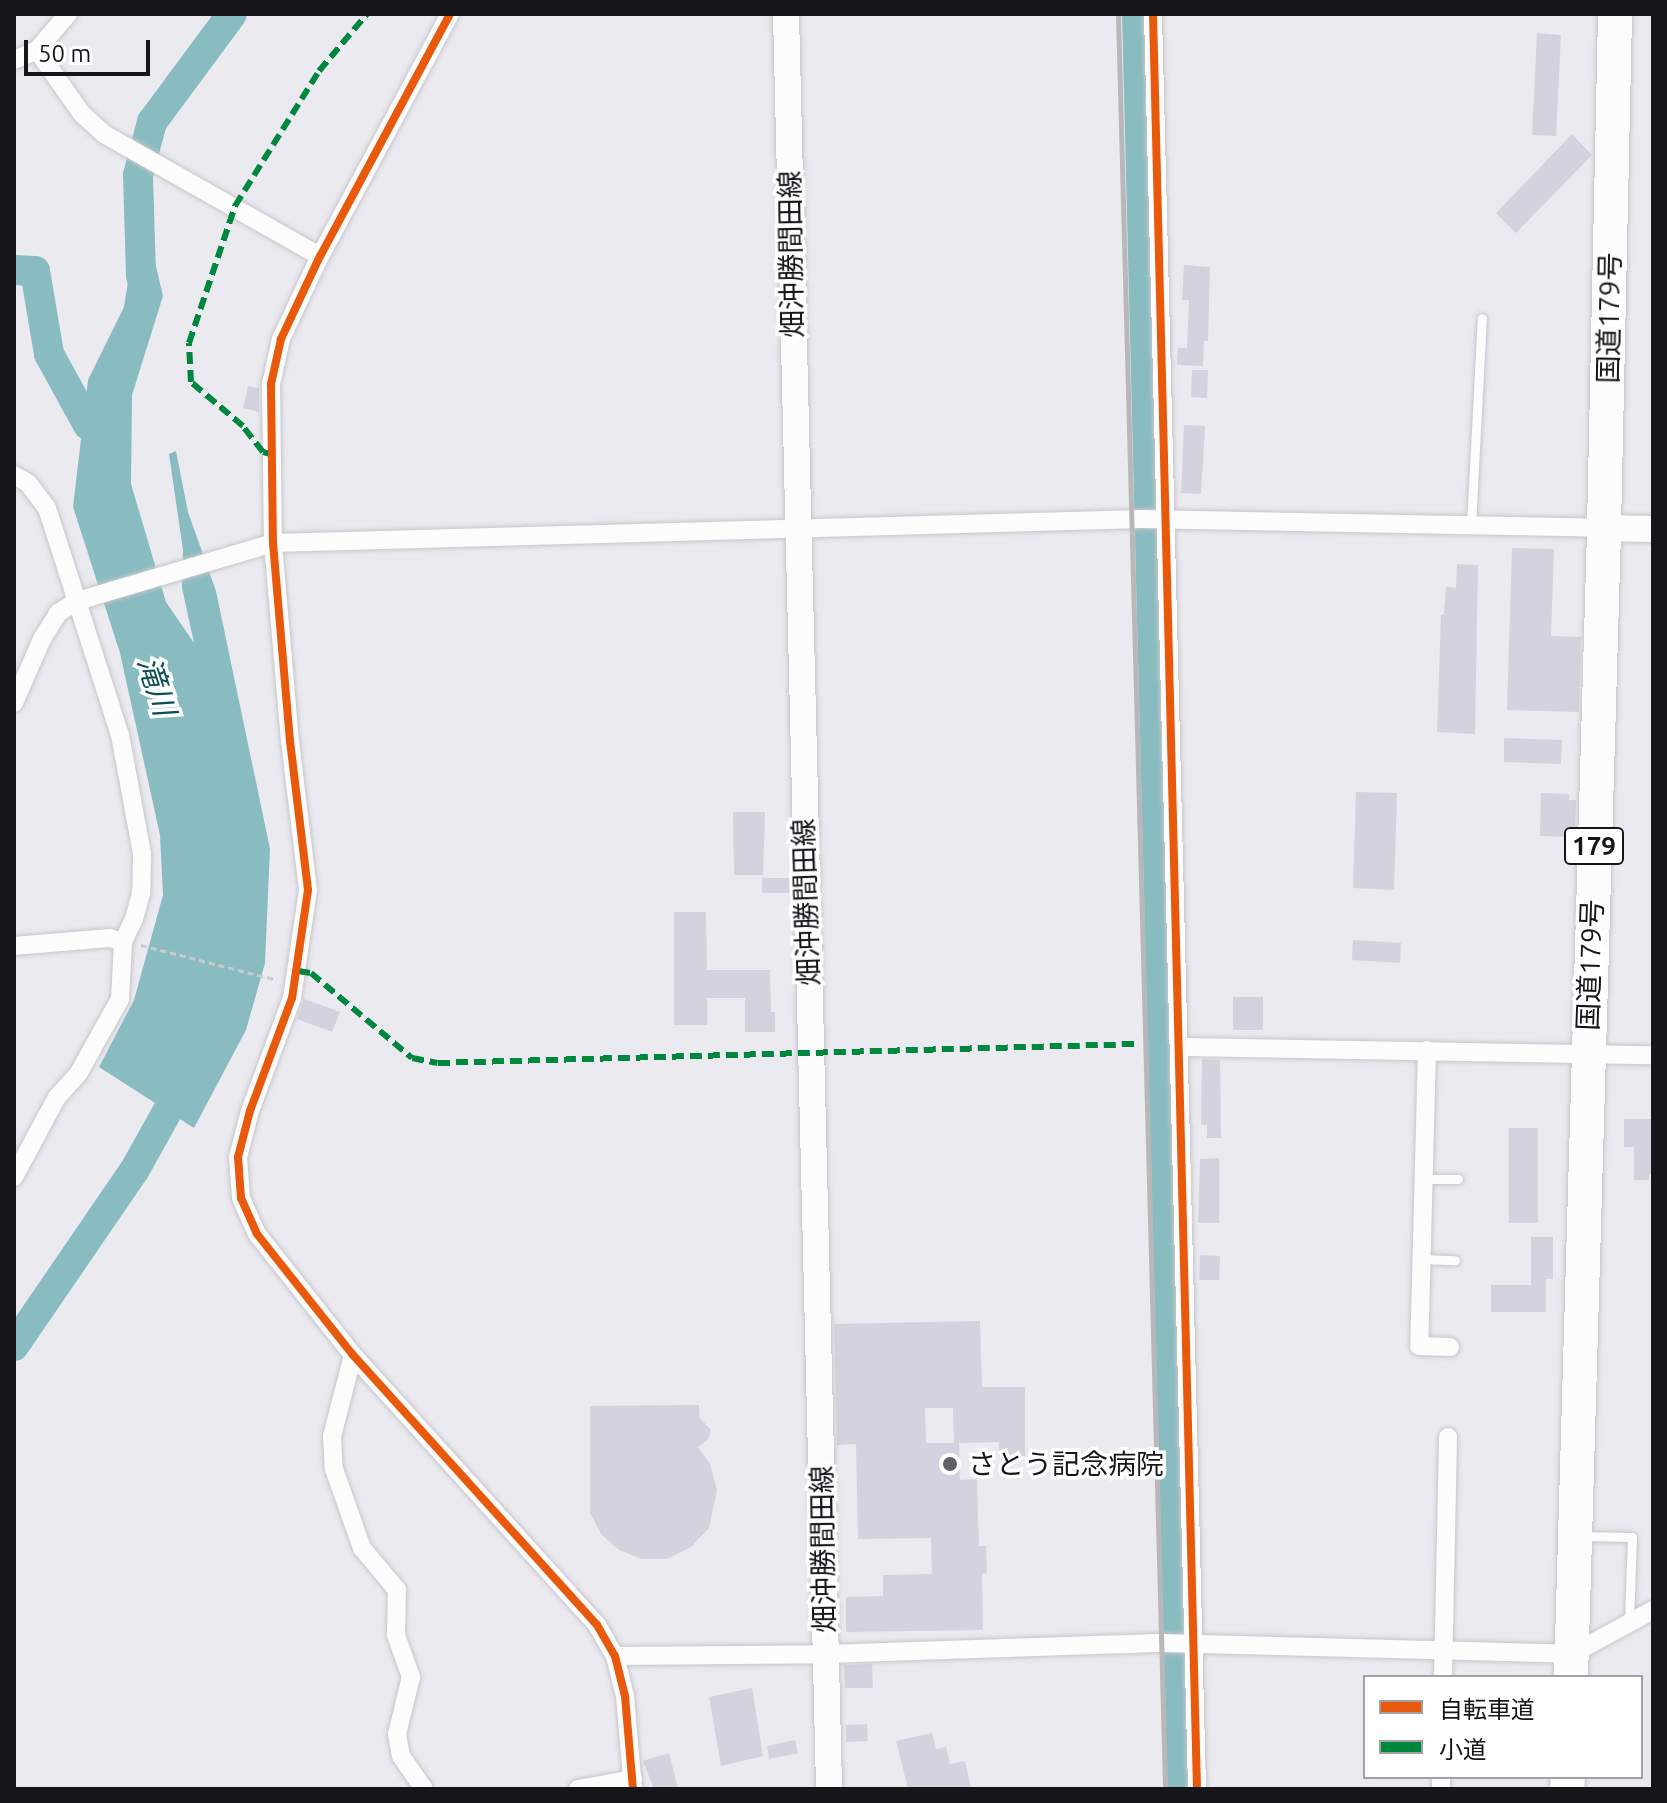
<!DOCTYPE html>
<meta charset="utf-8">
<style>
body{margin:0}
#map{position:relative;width:1667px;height:1803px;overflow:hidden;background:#eaeaf0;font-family:Ubuntu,"Noto Sans JP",sans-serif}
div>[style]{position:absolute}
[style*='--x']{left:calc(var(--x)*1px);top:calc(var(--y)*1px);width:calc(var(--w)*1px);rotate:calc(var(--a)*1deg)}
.water>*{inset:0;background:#88bcc0}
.river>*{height:30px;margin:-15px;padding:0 15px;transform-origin:15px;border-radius:15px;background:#88bcc0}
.building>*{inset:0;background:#d3d2de}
.path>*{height:3px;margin-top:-1.5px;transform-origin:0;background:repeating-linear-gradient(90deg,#cacacc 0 6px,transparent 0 10px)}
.roads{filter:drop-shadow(0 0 2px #c7c6cb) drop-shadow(0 0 2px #c7c6cb)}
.lane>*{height:9px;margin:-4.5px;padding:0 4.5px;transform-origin:4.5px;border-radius:4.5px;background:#fcfcfd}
.street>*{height:18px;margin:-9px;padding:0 9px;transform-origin:9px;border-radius:9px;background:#fcfcfd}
.secondary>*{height:26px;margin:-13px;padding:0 13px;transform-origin:13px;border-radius:13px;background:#fcfcfd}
.highway>*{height:34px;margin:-17px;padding:0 17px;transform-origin:17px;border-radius:17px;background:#fcfcfd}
.rail>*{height:5px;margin:-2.5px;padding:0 2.5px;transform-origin:2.5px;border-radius:2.5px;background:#b8b8b9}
.quiet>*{height:6px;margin-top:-3px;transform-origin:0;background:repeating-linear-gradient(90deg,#00873e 0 12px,transparent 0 18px)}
.cycleway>*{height:8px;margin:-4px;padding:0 4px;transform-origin:4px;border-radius:4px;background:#e8590c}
.dots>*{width:22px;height:22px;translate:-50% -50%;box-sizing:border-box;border:4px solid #fff;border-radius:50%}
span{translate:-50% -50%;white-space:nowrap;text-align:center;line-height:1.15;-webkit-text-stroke:7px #fff;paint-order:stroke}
.shield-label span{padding:2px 6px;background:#fff;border:2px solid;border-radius:6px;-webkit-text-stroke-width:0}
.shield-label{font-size:26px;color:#16161a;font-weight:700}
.street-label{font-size:28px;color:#16161a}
.poi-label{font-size:28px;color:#16161a}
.left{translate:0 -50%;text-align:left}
.water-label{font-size:30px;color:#0b4f52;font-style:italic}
.frame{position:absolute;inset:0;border:16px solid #16161a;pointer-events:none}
.legend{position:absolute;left:1363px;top:1675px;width:280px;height:104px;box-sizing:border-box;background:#fff;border:2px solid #a2a2a3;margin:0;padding:10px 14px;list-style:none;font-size:24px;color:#16161a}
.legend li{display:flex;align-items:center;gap:16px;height:40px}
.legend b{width:40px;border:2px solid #a2a2a3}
.scale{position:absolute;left:24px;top:40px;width:126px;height:36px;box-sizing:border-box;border:4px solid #16161a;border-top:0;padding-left:10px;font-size:24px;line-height:28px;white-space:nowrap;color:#16161a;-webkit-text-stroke:6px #fff;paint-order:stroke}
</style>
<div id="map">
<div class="water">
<i style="clip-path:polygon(127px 233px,149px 237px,163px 296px,132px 395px,131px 484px,166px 602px,194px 643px,182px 588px,183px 550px,169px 454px,176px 451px,188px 512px,216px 591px,270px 849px,265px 963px,246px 1030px,194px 1128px,99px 1067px,134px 1000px,163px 895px,160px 835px,120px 653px,73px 507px,88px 380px,124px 307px,129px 275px)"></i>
</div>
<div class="river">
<i style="--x:1137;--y:14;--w:1776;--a:88.58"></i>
<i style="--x:14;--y:270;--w:21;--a:3"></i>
<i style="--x:35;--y:271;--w:84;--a:80.4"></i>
<i style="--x:49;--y:354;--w:81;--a:61.2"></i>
<i style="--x:141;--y:276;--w:101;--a:-91.7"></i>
<i style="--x:138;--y:175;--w:55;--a:-75.2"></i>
<i style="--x:152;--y:122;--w:134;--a:-53.5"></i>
<i style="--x:14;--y:1346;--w:212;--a:-55.6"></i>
<i style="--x:134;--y:1171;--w:107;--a:-60.8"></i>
</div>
<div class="building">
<i style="clip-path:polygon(1537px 33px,1561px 35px,1556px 136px,1532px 135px)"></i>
<i style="clip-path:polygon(1572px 134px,1592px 155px,1516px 233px,1496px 213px)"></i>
<i style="clip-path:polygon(1184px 265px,1210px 267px,1208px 341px,1204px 341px,1203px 366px,1177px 365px,1178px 348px,1187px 348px,1189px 300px,1182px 300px)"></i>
<i style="clip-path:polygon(1192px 370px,1208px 370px,1207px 398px,1191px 397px)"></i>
<i style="clip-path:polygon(248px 386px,259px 388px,259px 412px,243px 408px)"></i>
<i style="clip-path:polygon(1184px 425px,1205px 426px,1201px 494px,1181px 493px)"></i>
<i style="clip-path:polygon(1512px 548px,1554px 549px,1551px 636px,1581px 637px,1579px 712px,1507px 710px)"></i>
<i style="clip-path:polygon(1457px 564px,1478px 565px,1475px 734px,1437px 732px,1441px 615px,1444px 615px,1446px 587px,1456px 588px)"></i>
<i style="clip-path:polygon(1504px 738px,1562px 740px,1561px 764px,1504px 762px)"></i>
<i style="clip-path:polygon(1356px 792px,1397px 793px,1394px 890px,1353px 888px)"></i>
<i style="clip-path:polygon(1541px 793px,1569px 794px,1569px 800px,1576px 800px,1575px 837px,1540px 836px)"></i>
<i style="clip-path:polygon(733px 812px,765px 812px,763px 875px,734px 875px)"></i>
<i style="clip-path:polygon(762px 878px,791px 878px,791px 893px,762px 893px)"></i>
<i style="clip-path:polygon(674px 912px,706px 912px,707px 970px,770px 970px,771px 1012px,775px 1012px,775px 1032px,745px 1032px,745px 998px,707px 998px,707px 1025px,674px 1025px)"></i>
<i style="clip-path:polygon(1353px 940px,1401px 943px,1400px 963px,1352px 960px)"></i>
<i style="clip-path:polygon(1233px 997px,1263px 997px,1263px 1030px,1233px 1030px)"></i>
<i style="clip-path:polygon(304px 999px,340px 1012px,332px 1032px,297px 1019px)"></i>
<i style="clip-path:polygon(1202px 1059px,1220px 1060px,1221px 1138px,1207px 1138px,1207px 1125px,1201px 1125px)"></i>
<i style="clip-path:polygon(1624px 1119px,1653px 1119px,1653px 1174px,1649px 1174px,1649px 1180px,1634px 1180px,1634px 1147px,1624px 1147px)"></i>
<i style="clip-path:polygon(1509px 1128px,1538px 1128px,1538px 1223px,1509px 1223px)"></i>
<i style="clip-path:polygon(1219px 1158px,1219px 1223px,1198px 1223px,1200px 1159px)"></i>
<i style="clip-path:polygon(1531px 1237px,1553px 1237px,1553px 1279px,1546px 1279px,1546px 1312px,1491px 1312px,1491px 1285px,1531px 1285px)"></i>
<i style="clip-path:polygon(1200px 1255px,1220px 1256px,1219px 1280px,1199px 1280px)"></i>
<i style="clip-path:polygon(evenodd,980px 1321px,982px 1387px,1025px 1387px,1025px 1456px,999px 1456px,999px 1442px,959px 1443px,960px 1480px,977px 1479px,979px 1546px,986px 1546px,987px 1573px,982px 1574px,983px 1630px,846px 1632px,846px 1597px,883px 1596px,883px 1575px,932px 1574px,931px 1538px,858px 1539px,856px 1444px,837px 1445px,834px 1324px,980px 1321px,925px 1408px,953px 1408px,954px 1443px,926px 1443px,925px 1408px)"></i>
<i style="clip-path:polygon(699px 1405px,699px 1417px,711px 1430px,708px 1439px,698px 1447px,710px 1464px,717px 1490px,709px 1528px,691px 1547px,667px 1559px,642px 1559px,619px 1550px,601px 1534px,590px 1513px,590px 1406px)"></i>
<i style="clip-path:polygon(872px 1664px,873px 1688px,845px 1688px,844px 1665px)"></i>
<i style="clip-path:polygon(752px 1688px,763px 1756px,721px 1766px,709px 1697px)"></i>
<i style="clip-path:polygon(867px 1724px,868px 1741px,846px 1742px,846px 1725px)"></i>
<i style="clip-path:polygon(932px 1733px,936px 1749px,946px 1747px,950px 1764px,965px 1761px,971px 1787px,908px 1789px,896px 1741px)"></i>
<i style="clip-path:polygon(795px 1740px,798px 1753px,769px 1759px,767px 1746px)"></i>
<i style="clip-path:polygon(669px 1753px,678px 1789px,654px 1789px,643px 1761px)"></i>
</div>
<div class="path">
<i style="--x:141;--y:945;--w:140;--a:14.4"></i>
</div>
<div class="roads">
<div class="lane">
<i style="--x:1471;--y:525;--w:207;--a:-87"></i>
<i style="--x:1423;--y:1179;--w:35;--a:0"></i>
<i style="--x:1421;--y:1259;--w:34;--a:2"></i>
<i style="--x:1581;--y:1536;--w:51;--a:1.1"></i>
<i style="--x:1632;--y:1537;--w:85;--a:92"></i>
</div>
<div class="street">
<i style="--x:450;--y:14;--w:275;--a:118.2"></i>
<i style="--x:320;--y:256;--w:92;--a:115.2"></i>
<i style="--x:281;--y:339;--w:46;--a:102.5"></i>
<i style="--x:271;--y:384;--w:159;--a:89.3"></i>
<i style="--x:273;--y:543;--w:199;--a:85.1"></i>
<i style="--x:290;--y:741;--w:150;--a:83.1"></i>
<i style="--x:308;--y:890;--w:109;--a:98.4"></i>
<i style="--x:292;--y:998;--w:121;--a:110.4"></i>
<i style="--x:250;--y:1111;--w:48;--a:104.6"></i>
<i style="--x:238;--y:1157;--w:41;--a:85.8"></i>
<i style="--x:241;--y:1198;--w:39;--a:66"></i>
<i style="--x:257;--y:1234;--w:154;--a:51.6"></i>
<i style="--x:353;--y:1355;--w:364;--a:47.9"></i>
<i style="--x:597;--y:1625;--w:36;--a:60"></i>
<i style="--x:615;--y:1656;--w:41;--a:76"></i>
<i style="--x:625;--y:1696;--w:93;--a:85.1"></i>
<i style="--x:1153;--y:14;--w:1776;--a:88.58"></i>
<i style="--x:37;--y:50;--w:78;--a:54.9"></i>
<i style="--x:82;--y:114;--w:30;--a:42"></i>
<i style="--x:104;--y:134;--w:248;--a:29.5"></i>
<i style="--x:14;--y:60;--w:25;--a:-23"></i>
<i style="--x:37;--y:50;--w:48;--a:-49.3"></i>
<i style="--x:14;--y:475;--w:16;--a:30"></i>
<i style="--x:28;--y:483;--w:31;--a:53"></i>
<i style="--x:47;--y:508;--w:238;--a:72.2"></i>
<i style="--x:120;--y:735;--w:121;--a:79.5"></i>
<i style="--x:142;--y:854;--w:39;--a:91"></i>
<i style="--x:141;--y:893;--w:27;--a:105"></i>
<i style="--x:134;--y:919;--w:25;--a:116"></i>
<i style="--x:123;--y:942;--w:57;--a:93"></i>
<i style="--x:120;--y:999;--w:86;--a:119.2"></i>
<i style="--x:78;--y:1074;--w:31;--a:132"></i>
<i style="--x:57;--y:1097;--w:91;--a:118.3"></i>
<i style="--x:14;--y:703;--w:70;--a:-66.4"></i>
<i style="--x:42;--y:639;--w:31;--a:-58"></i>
<i style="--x:58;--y:613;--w:22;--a:-32"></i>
<i style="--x:77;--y:601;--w:204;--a:-16.5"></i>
<i style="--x:273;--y:543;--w:869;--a:-1.58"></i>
<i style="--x:1142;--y:519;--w:462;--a:1.1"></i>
<i style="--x:14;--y:946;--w:96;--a:-4.8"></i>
<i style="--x:110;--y:938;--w:14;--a:17"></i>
<i style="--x:1181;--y:1047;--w:472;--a:1"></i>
<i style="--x:1427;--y:1050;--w:296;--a:91.5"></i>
<i style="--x:1419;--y:1346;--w:31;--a:2"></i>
<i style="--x:353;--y:1355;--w:84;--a:104.5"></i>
<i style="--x:332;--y:1436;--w:33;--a:87"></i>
<i style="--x:334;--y:1469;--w:84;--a:70.5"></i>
<i style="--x:362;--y:1548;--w:55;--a:50.2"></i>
<i style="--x:397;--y:1590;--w:45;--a:91.3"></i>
<i style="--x:396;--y:1635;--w:45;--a:70.3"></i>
<i style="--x:411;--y:1677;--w:59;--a:103.8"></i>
<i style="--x:397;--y:1734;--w:22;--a:80"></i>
<i style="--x:401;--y:1756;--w:40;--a:55.1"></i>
<i style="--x:615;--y:1656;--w:211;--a:-0.5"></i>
<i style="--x:826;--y:1654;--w:337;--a:-1.9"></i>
<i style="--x:1163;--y:1643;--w:409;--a:1.5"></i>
<i style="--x:1572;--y:1654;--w:92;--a:-28.5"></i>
<i style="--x:1443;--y:1677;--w:240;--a:-88.8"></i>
<i style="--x:578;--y:1789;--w:56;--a:-10.3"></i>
<i style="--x:1441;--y:1789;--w:12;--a:-90"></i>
</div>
<div class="secondary">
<i style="--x:786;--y:14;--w:1776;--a:88.61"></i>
<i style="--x:1604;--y:528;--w:49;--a:1.2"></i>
</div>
<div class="highway">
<i style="--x:1571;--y:1677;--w:1149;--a:-88.35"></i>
<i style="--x:1604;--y:528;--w:514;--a:-88.77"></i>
<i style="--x:1567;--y:1789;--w:12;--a:-85"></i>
</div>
</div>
<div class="rail">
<i style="--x:1118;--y:14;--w:1776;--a:88.48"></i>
</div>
<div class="quiet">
<i style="--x:271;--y:454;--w:8;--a:-166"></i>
<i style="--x:263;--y:452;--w:33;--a:-128"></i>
<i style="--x:243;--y:426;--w:68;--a:-139.8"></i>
<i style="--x:191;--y:382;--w:39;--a:-93"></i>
<i style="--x:189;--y:343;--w:145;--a:-71.4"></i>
<i style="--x:235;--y:206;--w:159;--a:-58.1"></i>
<i style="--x:319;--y:71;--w:75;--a:-49.9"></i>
<i style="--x:298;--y:971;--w:13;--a:9"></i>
<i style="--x:311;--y:973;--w:132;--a:40.1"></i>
<i style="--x:412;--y:1058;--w:26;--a:11"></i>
<i style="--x:438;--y:1063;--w:696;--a:-1.56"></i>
</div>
<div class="cycleway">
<i style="--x:450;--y:14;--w:275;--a:118.2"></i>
<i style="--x:320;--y:256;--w:92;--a:115.2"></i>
<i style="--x:281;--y:339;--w:46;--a:102.5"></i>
<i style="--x:271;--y:384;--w:159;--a:89.3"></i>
<i style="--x:273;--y:543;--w:199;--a:85.1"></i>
<i style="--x:290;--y:741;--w:150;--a:83.1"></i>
<i style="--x:308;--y:890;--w:109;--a:98.4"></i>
<i style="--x:292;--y:998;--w:121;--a:110.4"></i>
<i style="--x:250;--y:1111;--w:48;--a:104.6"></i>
<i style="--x:238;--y:1157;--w:41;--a:85.8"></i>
<i style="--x:241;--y:1198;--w:39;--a:66"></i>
<i style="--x:257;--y:1234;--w:154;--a:51.6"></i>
<i style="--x:353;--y:1355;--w:364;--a:47.9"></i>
<i style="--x:597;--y:1625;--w:36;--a:60"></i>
<i style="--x:615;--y:1656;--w:41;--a:76"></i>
<i style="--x:625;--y:1696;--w:93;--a:85.1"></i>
<i style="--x:1153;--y:14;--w:1776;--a:88.58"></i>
</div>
<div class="dots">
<i style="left:950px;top:1464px;background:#606065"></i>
</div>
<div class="shield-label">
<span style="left:1594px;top:846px">179</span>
</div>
<div class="street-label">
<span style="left:791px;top:254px;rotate:-91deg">畑沖勝間田線</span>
<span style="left:1609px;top:318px;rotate:-89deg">国道179号</span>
<span style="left:806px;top:902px;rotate:-92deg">畑沖勝間田線</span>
<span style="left:1590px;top:965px;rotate:-88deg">国道179号</span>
<span style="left:823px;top:1549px;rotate:-91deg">畑沖勝間田線</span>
</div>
<div class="poi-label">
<span class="left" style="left:968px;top:1464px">さとう記念病院</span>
</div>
<div class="water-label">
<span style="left:157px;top:686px;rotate:72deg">滝川</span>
</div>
<div class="frame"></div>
<ul class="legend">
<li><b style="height:10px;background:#e8590c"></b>自転車道</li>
<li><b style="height:10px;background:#00873e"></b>小道</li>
</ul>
<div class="scale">50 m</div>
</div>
